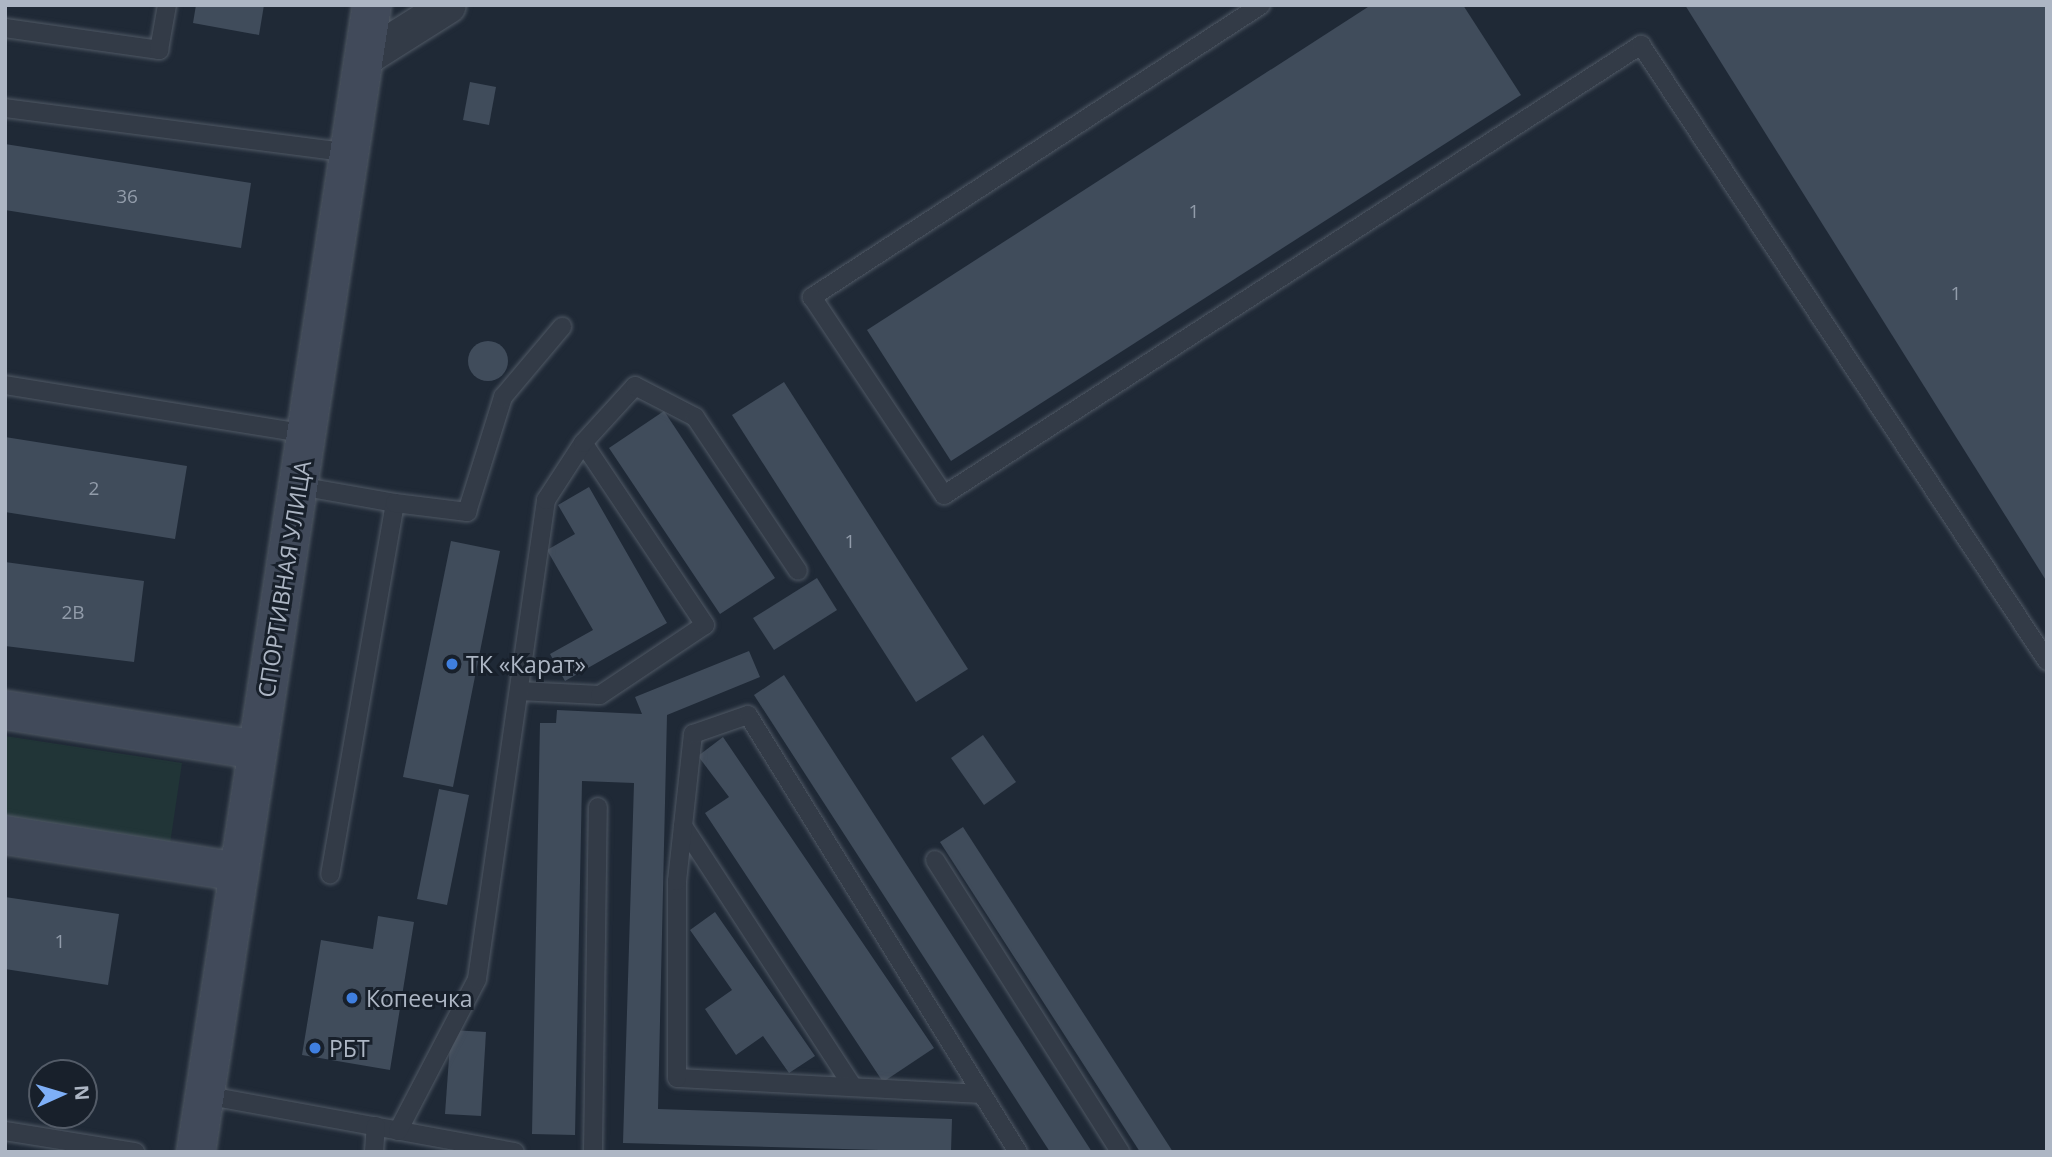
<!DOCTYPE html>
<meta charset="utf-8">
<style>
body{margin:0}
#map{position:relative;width:2052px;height:1157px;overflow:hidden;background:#1f2936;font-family:"Open Sans",sans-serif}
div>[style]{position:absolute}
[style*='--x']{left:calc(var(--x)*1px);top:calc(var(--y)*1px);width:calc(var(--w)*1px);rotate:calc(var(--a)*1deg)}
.green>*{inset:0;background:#213537}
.building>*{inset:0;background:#404c5b}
.round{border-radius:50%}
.roads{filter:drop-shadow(0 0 2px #505965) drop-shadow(0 0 2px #505965)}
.lane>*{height:18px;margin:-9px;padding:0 9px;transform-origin:9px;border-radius:9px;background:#333b47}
.street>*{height:35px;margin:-17.5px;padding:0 17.5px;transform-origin:17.5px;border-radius:17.5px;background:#333b47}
.secondary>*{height:38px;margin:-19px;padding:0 19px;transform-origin:19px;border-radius:19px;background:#414a5a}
.dots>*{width:19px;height:19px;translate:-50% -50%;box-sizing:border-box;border:4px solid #18202b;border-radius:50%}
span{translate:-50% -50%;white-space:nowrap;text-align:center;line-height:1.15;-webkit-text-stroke:6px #18202b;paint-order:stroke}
.number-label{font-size:19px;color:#929caa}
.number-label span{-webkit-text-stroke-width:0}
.street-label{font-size:23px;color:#adb6c4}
.poi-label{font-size:23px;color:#adb6c4}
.left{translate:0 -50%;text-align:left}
.frame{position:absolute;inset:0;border:7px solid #adb6c4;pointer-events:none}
.north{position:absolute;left:28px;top:1059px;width:70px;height:70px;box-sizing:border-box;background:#18202b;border:2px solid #545c68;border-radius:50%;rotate:86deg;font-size:19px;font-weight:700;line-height:28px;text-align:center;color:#adb6c4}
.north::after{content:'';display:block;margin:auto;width:24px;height:32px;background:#7eaff7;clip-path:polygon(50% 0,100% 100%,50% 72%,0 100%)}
</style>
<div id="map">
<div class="green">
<i style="clip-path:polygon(5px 736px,182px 763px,170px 844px,5px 818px)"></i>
</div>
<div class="building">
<i style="clip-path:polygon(196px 5px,264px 5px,259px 35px,193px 23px)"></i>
<i style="clip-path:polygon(1371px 5px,1463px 5px,1521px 95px,951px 461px,867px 330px)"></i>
<i style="clip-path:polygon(1685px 5px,2047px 5px,2047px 582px)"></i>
<i style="clip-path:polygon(470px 82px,496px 87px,489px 125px,463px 120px)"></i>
<i style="clip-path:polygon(5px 144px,251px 183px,241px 248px,5px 210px)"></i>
<i class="round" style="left:468px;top:341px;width:40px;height:40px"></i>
<i style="clip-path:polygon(784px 382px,968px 669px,916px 702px,732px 415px)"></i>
<i style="clip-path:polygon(664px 411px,775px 578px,720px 614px,609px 448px)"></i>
<i style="clip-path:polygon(5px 437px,187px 466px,175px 539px,5px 512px)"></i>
<i style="clip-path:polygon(589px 487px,667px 623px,565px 681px,550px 654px,593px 630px,547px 550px,575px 534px,558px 505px)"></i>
<i style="clip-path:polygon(451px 541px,500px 551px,453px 787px,403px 777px)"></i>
<i style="clip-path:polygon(5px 562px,144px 581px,134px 662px,5px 646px)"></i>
<i style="clip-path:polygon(817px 578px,837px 610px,774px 650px,753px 618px)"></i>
<i style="clip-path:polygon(749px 651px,760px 677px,667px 715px,658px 1109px,952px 1119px,951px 1152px,623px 1143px,634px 783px,582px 781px,575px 1135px,532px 1134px,540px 723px,556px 723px,557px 710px,642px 714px,635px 697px)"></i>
<i style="clip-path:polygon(784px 675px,1092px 1152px,1050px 1152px,754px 695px)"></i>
<i style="clip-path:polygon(983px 735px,1016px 782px,984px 805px,951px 758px)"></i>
<i style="clip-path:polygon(723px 737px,934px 1048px,883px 1082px,705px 813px,729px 797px,698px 756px)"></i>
<i style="clip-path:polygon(439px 789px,469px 795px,447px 905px,417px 899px)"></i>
<i style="clip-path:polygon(963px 827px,1173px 1152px,1140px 1152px,940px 842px)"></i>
<i style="clip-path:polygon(5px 897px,119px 914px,108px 985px,5px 969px)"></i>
<i style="clip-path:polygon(715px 912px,815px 1056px,789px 1073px,763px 1036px,736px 1055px,705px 1009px,732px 990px,690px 930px)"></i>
<i style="clip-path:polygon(378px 916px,414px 922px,390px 1070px,302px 1055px,321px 940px,373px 949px)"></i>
<i style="clip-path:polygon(451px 1030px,486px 1032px,481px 1116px,445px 1114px)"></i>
</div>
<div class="roads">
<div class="lane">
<i style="--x:1261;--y:5;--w:536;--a:146.96"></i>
<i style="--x:812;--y:297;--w:238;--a:56.3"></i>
<i style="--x:944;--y:495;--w:830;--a:-32.85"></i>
<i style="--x:1641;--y:45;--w:738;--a:56.61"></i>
<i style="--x:5;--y:28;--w:156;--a:8.1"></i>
<i style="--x:159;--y:50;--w:46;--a:-79.9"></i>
<i style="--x:5;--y:108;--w:348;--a:7.4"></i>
<i style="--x:5;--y:385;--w:305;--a:9.2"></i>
<i style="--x:299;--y:486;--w:97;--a:10"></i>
<i style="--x:395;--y:503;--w:377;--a:99.9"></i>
<i style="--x:395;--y:503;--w:73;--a:7.1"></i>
<i style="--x:467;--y:512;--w:121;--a:-72.6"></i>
<i style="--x:503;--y:397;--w:92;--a:-49.9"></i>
<i style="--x:519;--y:691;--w:81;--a:2.8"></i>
<i style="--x:600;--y:695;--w:126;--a:-33.7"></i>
<i style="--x:705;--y:625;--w:219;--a:-123.8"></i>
<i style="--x:683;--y:826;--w:311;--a:56.9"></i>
<i style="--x:935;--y:860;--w:346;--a:57.6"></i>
<i style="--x:982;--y:1094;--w:305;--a:-177"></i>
<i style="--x:677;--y:1078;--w:197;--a:-90"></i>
<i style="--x:677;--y:881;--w:148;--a:-83.8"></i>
<i style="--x:693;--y:734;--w:58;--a:-19.1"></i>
<i style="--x:748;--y:715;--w:514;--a:58.29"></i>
<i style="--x:204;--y:1095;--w:316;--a:10.4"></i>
<i style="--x:5;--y:1131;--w:132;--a:9.2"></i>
<i style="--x:398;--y:1131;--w:171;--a:-62.5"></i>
<i style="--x:477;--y:979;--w:484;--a:-81.8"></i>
<i style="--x:546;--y:500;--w:68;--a:-57"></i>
<i style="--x:583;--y:443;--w:77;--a:-47.6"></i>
<i style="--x:635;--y:386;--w:68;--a:27.3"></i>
<i style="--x:695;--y:417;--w:185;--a:56.2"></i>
<i style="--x:374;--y:1152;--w:26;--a:-86"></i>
<i style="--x:593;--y:1152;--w:345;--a:-89.2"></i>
</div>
<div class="street">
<i style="--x:364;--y:58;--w:99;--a:-32.2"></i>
</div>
<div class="secondary">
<i style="--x:5;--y:710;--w:255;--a:9"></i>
<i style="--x:5;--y:835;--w:237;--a:9"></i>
<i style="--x:196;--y:1152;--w:1160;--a:-81.28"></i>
</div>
</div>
<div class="dots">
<i style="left:452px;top:664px;background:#3f7fe0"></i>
<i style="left:352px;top:998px;background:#3f7fe0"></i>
<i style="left:315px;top:1048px;background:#3f7fe0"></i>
</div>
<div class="number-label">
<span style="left:127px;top:197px">36</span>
<span style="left:1194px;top:212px">1</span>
<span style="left:1956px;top:294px">1</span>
<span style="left:94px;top:489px">2</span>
<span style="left:850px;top:542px">1</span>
<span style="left:73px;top:613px">2В</span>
<span style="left:60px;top:942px">1</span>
</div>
<div class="street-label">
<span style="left:284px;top:579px;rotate:-81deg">СПОРТИВНАЯ УЛИЦА</span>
</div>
<div class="poi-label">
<span class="left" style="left:466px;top:664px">ТК «Карат»</span>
<span class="left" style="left:366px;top:998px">Копеечка</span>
<span class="left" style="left:329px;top:1048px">РБТ</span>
</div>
<div class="frame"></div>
<div class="north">N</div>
</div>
